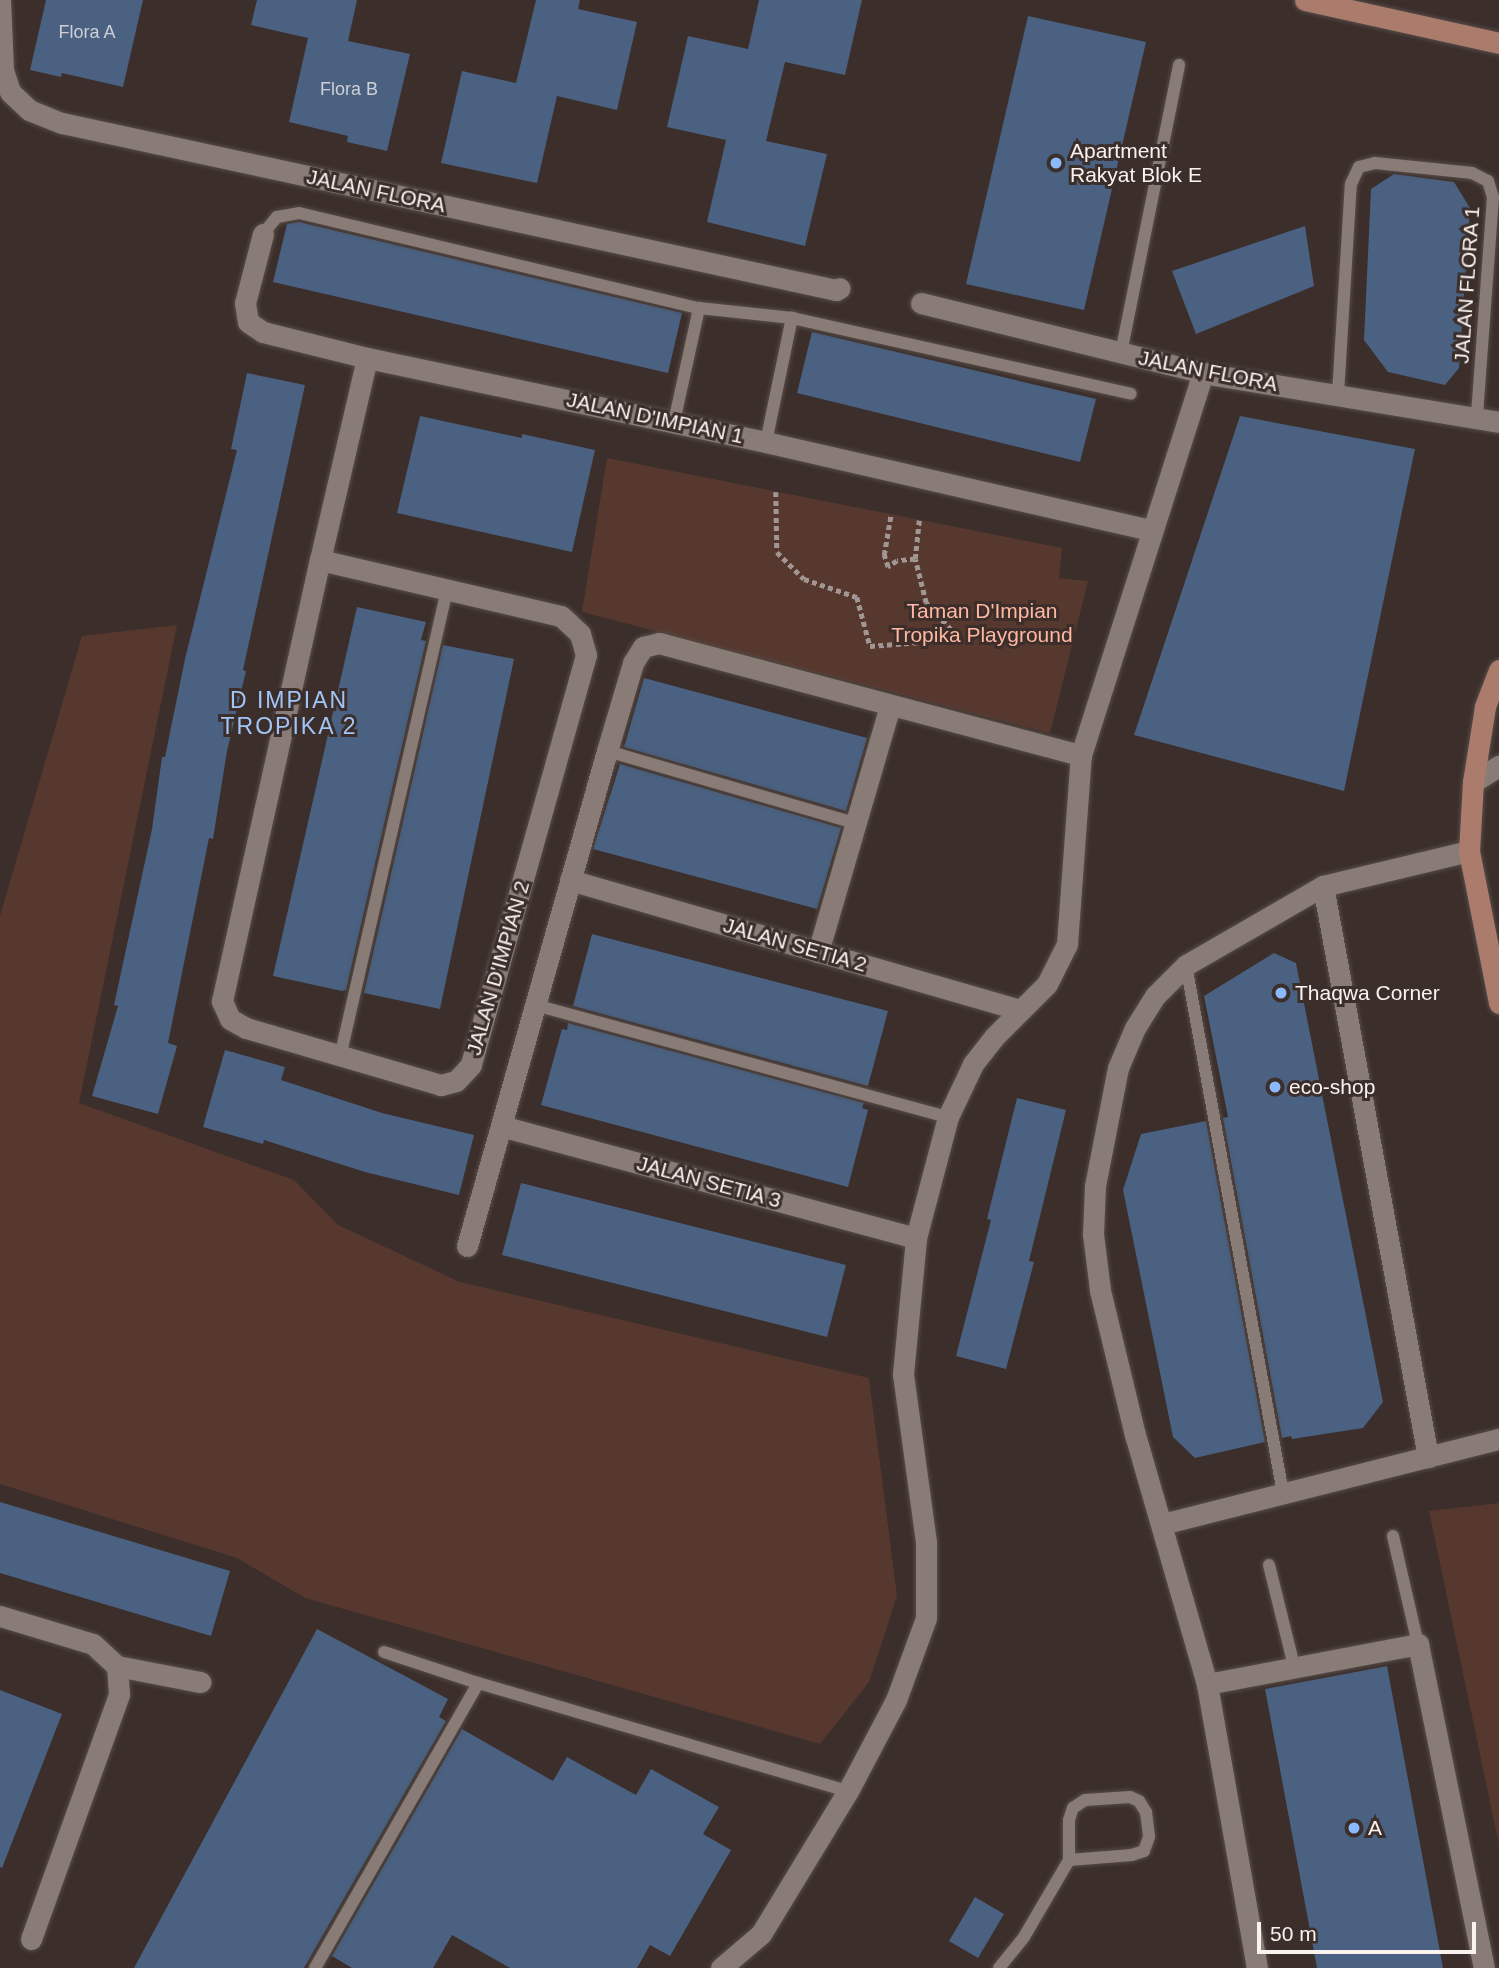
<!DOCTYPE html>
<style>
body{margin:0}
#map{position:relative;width:1499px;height:1968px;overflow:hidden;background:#3b2e2b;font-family:Helvetica,sans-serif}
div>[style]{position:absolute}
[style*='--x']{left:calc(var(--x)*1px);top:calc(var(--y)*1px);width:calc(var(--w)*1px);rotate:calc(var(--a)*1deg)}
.green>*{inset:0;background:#57382e}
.building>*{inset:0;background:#4a6181}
.path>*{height:4.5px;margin-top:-2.25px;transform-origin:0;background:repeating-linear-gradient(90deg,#a19693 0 5px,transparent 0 8.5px)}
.roads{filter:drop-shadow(0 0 2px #564c48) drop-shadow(0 0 2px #564c48)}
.lane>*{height:12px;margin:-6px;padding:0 6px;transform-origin:6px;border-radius:6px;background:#897b76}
.street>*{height:21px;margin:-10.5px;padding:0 10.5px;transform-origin:10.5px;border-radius:10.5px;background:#897b76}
.secondary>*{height:21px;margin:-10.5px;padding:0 10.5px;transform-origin:10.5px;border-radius:10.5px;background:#ab7c6c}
.dots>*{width:19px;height:19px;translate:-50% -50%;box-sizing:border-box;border:4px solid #3b2e2b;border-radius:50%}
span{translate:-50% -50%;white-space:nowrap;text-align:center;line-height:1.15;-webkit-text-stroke:6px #3b2e2b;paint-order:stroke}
.number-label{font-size:18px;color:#ceced4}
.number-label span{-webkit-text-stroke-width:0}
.poi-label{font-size:21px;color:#faf2ef}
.left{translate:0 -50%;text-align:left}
.street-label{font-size:21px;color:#faf2ef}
.park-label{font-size:21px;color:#ffb7a1}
.neighbourhood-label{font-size:23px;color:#a1c5f6;letter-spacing:2px}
.scale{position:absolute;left:1257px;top:1922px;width:219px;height:32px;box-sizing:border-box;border:4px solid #faf2ef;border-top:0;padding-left:9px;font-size:21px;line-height:24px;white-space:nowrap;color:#faf2ef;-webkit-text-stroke:5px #3b2e2b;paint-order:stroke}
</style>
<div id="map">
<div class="green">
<i style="clip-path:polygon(607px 458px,1062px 548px,1059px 578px,1088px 581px,1050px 733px,582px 612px)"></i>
<i style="clip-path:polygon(177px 625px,79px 1103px,294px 1180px,338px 1225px,460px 1282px,869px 1378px,897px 1596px,869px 1682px,820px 1744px,305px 1598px,237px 1558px,0 1484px,0 916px,82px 636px)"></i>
<i style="clip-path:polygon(1499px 1503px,1499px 1845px,1429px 1511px)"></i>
</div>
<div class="building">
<i style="clip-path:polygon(46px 0,143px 0,123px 87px,62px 73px,61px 77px,30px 70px)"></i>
<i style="clip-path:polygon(257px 0,357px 0,348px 41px,410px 54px,387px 151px,347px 142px,348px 136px,289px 122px,308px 38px,251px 25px)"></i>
<i style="clip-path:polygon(536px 0,580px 0,578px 9px,637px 22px,617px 110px,557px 96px,537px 183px,441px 163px,462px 71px,516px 83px)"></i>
<i style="clip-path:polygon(759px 0,862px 0,845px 75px,785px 62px,766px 141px,827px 154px,805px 246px,707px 222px,726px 140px,667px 127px,688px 36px,748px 49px)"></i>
<i style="clip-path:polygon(1028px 16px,1146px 42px,1084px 310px,966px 284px)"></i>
<i style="clip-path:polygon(1394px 174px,1454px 182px,1470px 208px,1459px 368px,1445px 385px,1388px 372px,1364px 340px,1371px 189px)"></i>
<i style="clip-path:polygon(299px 222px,682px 313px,668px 373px,273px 282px,287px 224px)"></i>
<i style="clip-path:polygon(1305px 226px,1314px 286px,1196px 334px,1172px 271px)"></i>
<i style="clip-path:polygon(812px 332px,1096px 399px,1080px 462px,797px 393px)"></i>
<i style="clip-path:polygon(247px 373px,305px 385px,243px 670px,246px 671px,227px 751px,213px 839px,209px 838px,168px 1043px,177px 1046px,158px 1114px,92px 1096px,118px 1006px,114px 1005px,152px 829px,162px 757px,165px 757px,185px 659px,237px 450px,231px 449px)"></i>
<i style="clip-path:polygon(420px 416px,522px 438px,522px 434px,595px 450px,572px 552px,397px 513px)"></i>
<i style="clip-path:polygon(1240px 416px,1415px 449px,1344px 791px,1134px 735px)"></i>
<i style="clip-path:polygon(357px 607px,426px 622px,421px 640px,426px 641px,346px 990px,342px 991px,273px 976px)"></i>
<i style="clip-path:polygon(443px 645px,514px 659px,440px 1009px,364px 993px)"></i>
<i style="clip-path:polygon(644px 678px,867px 738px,846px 811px,624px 747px)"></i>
<i style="clip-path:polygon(620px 764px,841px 828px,817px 909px,593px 849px)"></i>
<i style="clip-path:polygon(592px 934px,888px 1011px,868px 1086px,573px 1006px)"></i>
<i style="clip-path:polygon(1274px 953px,1296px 963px,1383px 1402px,1363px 1428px,1292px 1439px,1291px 1436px,1282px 1438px,1223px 1118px,1228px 1117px,1204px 996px)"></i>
<i style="clip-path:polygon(568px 1023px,864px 1103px,862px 1108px,868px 1110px,848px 1187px,541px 1105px,562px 1029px,567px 1030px)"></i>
<i style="clip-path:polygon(225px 1050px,285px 1067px,281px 1080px,382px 1113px,474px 1135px,459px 1195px,365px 1172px,264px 1140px,263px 1144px,203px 1127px)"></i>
<i style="clip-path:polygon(1017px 1098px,1066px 1110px,1029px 1261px,1034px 1262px,1006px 1369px,956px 1356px,991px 1220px,987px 1219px)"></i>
<i style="clip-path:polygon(1206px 1121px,1265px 1442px,1195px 1458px,1173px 1437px,1123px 1190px,1141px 1134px)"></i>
<i style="clip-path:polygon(521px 1183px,846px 1265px,827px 1337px,502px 1255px)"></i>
<i style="clip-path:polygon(0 1502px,230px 1571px,211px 1636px,0 1573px)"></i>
<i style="clip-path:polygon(317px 1629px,448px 1699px,439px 1717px,446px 1721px,304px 1968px,134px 1968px)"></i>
<i style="clip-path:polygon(1387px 1666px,1443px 1968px,1317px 1968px,1265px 1689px)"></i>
<i style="clip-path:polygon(0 1690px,62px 1714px,2px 1868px,0 1867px)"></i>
<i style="clip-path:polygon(462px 1729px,553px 1781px,567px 1757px,636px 1795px,651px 1769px,719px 1807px,703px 1834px,731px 1850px,670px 1956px,650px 1945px,637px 1968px,510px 1968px,452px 1935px,433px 1968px,352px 1968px,332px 1956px)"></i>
<i style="clip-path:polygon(975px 1897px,1004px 1914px,978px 1958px,949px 1941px)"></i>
</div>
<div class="path">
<i style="--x:776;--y:492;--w:60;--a:89"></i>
<i style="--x:777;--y:552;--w:38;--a:45"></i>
<i style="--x:804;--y:579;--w:56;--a:18.8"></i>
<i style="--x:857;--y:597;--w:51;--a:75.1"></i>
<i style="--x:870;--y:646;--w:64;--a:-4.5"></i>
<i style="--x:934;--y:641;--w:20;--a:-33"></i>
<i style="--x:951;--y:630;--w:37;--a:-133"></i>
<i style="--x:926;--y:603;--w:45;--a:-104"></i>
<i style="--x:915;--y:559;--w:18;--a:174"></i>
<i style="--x:897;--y:561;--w:11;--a:146"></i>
<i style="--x:888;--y:567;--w:13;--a:-108"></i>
<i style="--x:884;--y:555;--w:42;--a:-80.3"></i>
<i style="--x:915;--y:559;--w:39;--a:-84"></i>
</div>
<div class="roads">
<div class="lane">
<i style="--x:263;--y:234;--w:22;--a:-51"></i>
<i style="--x:277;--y:217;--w:22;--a:-10"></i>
<i style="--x:299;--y:213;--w:411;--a:13.4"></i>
<i style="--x:699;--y:308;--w:94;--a:6.1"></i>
<i style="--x:792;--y:318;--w:347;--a:12.6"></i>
<i style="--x:1121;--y:353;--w:294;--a:-78.6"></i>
<i style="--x:1338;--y:394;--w:210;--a:-86.5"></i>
<i style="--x:1351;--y:184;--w:19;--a:-65"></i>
<i style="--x:1359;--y:167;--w:16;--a:-14"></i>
<i style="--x:1375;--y:163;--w:98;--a:5.9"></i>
<i style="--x:1472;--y:173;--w:18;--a:27"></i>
<i style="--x:1488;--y:181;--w:17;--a:73"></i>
<i style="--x:1493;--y:197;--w:221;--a:94.2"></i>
<i style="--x:674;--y:422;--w:117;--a:-77.6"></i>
<i style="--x:766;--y:442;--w:127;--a:-78.2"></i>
<i style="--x:607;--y:751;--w:258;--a:16.2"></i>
<i style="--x:1186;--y:965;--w:537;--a:79.59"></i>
<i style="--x:535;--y:1005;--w:428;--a:15.2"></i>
<i style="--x:340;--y:1057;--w:479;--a:-77.1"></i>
<i style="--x:1393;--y:1536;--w:111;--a:77"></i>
<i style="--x:1269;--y:1565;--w:104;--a:76.1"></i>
<i style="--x:384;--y:1652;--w:99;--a:18.3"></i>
<i style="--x:478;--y:1683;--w:385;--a:16.3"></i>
<i style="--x:315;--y:1968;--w:328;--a:-60.2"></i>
<i style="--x:999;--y:1968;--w:40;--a:-51"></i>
<i style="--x:1024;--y:1937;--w:89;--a:-59.7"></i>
<i style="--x:1069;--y:1860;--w:40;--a:-90"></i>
<i style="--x:1069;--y:1820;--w:13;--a:-72"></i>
<i style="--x:1073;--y:1808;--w:14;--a:-34"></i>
<i style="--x:1085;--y:1800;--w:45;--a:-3.8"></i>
<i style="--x:1130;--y:1797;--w:10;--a:24"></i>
<i style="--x:1139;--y:1801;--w:13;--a:58"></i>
<i style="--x:1146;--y:1812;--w:25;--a:83"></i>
<i style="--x:1149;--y:1837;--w:15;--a:110"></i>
<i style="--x:1144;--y:1851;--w:13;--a:162"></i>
<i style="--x:1132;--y:1855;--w:63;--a:175.5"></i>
</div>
<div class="street">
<i style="--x:0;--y:0;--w:70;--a:87.5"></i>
<i style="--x:3;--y:70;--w:23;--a:72"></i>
<i style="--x:10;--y:92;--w:26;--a:43"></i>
<i style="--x:29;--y:110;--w:35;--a:22"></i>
<i style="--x:62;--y:123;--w:792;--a:12.18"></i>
<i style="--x:836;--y:290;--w:4;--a:-27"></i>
<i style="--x:263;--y:234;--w:71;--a:104.6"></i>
<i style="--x:245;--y:303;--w:19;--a:81"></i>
<i style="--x:248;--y:322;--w:18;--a:34"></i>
<i style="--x:263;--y:332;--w:107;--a:14"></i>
<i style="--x:367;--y:358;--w:408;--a:11.9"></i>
<i style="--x:766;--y:442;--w:395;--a:12.9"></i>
<i style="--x:921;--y:303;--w:291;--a:13.9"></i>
<i style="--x:1203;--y:373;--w:300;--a:9.4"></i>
<i style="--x:320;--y:560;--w:247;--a:13.1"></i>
<i style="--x:561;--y:616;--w:26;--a:43"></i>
<i style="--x:580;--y:634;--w:22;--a:74"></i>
<i style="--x:586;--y:655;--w:426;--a:105.7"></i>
<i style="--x:471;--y:1065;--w:22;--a:133"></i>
<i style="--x:456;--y:1081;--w:16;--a:165"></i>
<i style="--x:441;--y:1085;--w:203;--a:-163.7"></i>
<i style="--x:246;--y:1028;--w:18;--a:-151"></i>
<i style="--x:230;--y:1019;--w:20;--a:-114"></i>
<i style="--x:222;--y:1001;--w:452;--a:-77.5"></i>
<i style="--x:320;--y:560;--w:207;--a:-76.9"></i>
<i style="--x:1473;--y:782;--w:31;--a:-32"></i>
<i style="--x:570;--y:880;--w:469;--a:16.1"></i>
<i style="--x:1323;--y:886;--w:581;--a:79.58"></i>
<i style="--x:818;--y:952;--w:256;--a:-73.7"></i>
<i style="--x:501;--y:1126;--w:430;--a:15.1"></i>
<i style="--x:467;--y:1246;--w:514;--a:-74.21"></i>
<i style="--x:607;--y:751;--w:92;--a:-73.5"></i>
<i style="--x:633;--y:663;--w:19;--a:-58"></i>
<i style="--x:643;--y:647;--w:16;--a:-14"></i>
<i style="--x:659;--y:643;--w:437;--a:14.9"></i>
<i style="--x:1162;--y:1524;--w:348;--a:-14.2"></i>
<i style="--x:0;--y:1616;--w:97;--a:16.8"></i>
<i style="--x:93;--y:1644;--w:33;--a:43"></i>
<i style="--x:117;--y:1666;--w:85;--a:10.9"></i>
<i style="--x:1207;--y:1684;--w:215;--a:-10.7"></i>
<i style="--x:1418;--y:1644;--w:331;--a:78.5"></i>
<i style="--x:31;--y:1939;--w:260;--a:-70.2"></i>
<i style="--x:119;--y:1694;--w:28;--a:-94"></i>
<i style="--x:721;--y:1968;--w:52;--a:-40.4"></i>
<i style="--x:761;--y:1934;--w:167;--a:-58.7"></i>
<i style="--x:848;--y:1791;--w:103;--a:-62.2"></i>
<i style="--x:896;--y:1700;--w:87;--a:-69.9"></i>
<i style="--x:926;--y:1618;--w:76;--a:-90"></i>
<i style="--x:926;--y:1542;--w:170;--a:-97.8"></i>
<i style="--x:903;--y:1374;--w:137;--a:-84.5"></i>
<i style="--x:916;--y:1238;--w:125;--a:-75.2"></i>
<i style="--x:948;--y:1117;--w:59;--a:-64.7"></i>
<i style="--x:973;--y:1064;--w:34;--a:-52"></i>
<i style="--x:994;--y:1037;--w:75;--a:-45"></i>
<i style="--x:1047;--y:984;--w:45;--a:-63.4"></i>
<i style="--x:1067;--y:944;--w:190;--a:-85.8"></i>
<i style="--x:1081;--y:755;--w:401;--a:-72.3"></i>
<i style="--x:1257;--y:1968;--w:288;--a:-100"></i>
<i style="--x:1207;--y:1684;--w:259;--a:-106.1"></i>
<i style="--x:1135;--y:1435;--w:149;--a:-103.6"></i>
<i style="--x:1100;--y:1290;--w:56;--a:-97.1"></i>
<i style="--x:1093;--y:1234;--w:48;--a:-87.6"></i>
<i style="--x:1095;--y:1186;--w:120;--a:-79"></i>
<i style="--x:1118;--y:1068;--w:43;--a:-67"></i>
<i style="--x:1135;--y:1028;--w:38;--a:-58"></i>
<i style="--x:1155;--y:996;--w:44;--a:-45"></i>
<i style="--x:1186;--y:965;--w:158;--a:-30"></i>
<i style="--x:1323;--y:886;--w:150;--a:-13.5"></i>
</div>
<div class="secondary">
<i style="--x:1305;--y:0;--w:199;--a:12.5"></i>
<i style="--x:1499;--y:670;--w:40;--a:111"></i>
<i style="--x:1485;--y:707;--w:76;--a:99.1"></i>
<i style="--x:1473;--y:782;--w:69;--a:93.3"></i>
<i style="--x:1469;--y:851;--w:155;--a:78.8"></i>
</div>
</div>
<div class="dots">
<i style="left:1056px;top:163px;background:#8abafc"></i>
<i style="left:1281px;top:993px;background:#8abafc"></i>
<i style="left:1275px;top:1087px;background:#8abafc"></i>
<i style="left:1354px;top:1828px;background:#8abafc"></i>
</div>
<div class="number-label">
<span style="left:87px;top:32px">Flora A</span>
<span style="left:349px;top:89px">Flora B</span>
</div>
<div class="poi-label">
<span class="left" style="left:1070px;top:163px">Apartment<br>Rakyat Blok E</span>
<span class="left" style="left:1295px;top:993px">Thaqwa Corner</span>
<span class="left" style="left:1289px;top:1087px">eco-shop</span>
<span class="left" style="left:1368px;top:1828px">A</span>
</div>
<div class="street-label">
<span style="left:376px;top:191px;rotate:12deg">JALAN FLORA</span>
<span style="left:1467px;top:285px;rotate:-86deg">JALAN FLORA 1</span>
<span style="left:1208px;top:371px;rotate:11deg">JALAN FLORA</span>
<span style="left:655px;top:418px;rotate:12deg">JALAN D'IMPIAN 1</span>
<span style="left:795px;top:945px;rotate:16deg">JALAN SETIA 2</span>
<span style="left:498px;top:968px;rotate:-74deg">JALAN D'IMPIAN 2</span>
<span style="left:709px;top:1182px;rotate:15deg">JALAN SETIA 3</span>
</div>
<div class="park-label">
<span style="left:982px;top:623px">Taman D'Impian<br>Tropika Playground</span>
</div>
<div class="neighbourhood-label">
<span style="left:289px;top:713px">D IMPIAN<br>TROPIKA 2</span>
</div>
<div class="scale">50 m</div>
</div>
